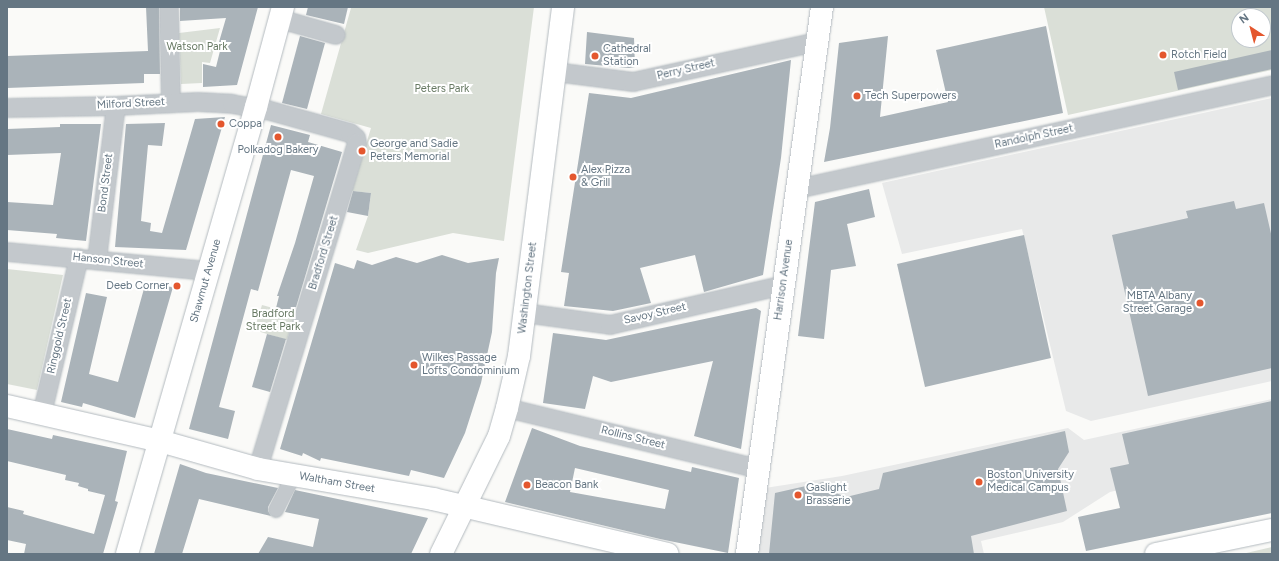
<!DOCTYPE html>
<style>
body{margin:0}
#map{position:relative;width:1279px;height:561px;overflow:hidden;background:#fafaf8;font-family:Figtree,sans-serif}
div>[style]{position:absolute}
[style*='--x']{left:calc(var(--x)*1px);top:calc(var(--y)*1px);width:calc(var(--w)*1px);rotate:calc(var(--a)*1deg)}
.built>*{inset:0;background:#e8e9e9}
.green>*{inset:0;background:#dadfd7}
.building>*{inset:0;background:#aab3b9}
.roads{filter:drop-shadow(0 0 1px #b3babf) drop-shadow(0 0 1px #b3babf)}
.pedestrian>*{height:14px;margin:-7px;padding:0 7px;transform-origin:7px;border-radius:7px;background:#c3c8cc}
.minor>*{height:18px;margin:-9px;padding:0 9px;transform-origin:9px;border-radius:9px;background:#c3c8cc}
.secondary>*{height:22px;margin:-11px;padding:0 11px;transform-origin:11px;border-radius:11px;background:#fff}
.primary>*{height:22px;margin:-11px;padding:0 11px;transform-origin:11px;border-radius:11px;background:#fff}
.dots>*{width:11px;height:11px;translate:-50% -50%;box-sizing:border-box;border:2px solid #fff;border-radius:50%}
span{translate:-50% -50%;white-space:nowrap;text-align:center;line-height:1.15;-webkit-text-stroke:4px #fff;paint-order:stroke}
.park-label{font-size:11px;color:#687a64}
.poi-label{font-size:11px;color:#657683}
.left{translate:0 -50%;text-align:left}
.right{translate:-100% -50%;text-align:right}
.street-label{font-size:11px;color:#657683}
.frame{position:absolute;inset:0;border:8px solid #657683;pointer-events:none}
.north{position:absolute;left:1231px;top:8px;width:40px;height:40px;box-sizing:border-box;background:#fff;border:1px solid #c1c8cd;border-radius:50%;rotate:324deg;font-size:11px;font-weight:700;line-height:16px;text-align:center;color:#657683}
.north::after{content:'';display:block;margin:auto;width:14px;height:18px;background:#e4572e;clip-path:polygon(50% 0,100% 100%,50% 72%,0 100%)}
</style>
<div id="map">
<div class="built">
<i style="clip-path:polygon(1272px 98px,1272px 381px,1091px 421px,1066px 411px,1022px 229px,902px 254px,882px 183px)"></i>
<i style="clip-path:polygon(1272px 399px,1272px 455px,1110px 492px,1063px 522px,981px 541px,984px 554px,756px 554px,765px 488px,842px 476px,1068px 428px,1084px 440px)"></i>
</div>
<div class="green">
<i style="clip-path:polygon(349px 7px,534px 7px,504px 241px,453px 233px,368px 253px,356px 250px,368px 216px,371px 193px,352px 191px,371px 128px,321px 114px,351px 8px)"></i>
<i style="clip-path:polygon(evenodd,1044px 7px,1272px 7px,1272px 70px,1068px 115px,1044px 7px,1239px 16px,1263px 16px,1263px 40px,1239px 40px,1239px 16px)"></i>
<i style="clip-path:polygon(220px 28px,210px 63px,202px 62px,202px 83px,181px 84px,179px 33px)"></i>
<i style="clip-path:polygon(7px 269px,63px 275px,37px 390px,7px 384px)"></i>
<i style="clip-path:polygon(262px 305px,295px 314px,287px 340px,254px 330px)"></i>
<i style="clip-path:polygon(1272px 547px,1272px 554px,1242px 554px)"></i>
</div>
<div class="building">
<i style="clip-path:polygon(146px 7px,159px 7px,160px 74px,144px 74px,144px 83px,7px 88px,7px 56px,148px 51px)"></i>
<i style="clip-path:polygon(180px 7px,258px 7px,237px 85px,203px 87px,203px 64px,216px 67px,222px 43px,219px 42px,226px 18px,180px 21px)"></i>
<i style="clip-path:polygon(308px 7px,348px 7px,344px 24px,306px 15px)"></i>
<i style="clip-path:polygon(1046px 26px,1063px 113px,824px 162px,830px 128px,839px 43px,888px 36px,880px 117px,948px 102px,936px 50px)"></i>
<i style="clip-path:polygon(587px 32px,634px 38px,635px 67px,629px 68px,585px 64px)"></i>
<i style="clip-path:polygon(300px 36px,325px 43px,307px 109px,282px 103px)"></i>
<i style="clip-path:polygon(1272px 50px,1272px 69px,1178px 90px,1174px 72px)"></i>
<i style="clip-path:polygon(791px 60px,781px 158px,763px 275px,704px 292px,695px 255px,640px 268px,651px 303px,613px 311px,564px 306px,569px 273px,561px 272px,589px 93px,631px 98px)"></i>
<i style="clip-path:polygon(225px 117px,186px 250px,115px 247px,126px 124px,165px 123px,162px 146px,148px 145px,141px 221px,151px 223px,150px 231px,162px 233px,195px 119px)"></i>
<i style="clip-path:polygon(60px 124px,101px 124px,86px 241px,56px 238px,57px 234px,7px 230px,7px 202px,53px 205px,61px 153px,7px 155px,7px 129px,60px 127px)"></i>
<i style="clip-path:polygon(271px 125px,310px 135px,308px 142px,342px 152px,294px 314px,276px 308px,279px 296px,277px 296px,295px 243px,314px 176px,291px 170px,258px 291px,251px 289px,219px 407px,235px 411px,228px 439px,189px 429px)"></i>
<i style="clip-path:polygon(869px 189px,875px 217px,847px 224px,856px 266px,831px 270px,824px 339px,798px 336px,815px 202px)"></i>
<i style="clip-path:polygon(353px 191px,371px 193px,368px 216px,347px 212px)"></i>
<i style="clip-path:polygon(1234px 201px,1236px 209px,1264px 203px,1272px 238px,1272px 368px,1148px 396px,1112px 235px,1188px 218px,1186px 211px)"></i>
<i style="clip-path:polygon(1024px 235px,1051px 358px,925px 387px,897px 264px)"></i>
<i style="clip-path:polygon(442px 255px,468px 263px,499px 258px,496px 273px,492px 332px,481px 383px,465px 433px,444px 478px,411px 470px,409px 476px,321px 458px,320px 461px,303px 453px,302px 456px,280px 449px,335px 263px,354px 269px,357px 260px,372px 265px,396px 257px,417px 263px)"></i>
<i style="clip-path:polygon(145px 285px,173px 287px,135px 418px,83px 403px,82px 407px,61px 402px,86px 293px,107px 297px,89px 374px,118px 382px)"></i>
<i style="clip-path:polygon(756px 308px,761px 311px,741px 449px,694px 436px,713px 361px,611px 382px,593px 376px,585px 409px,543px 403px,553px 333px,606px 340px)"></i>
<i style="clip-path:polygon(267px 334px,286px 339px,270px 392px,252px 387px)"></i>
<i style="clip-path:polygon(1272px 401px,1272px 513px,1086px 551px,1078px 517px,1120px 508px,1110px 468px,1129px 464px,1122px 434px)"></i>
<i style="clip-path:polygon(evenodd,532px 428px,580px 446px,691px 472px,692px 467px,739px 478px,728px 553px,660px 539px,505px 502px,532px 428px,575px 468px,669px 490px,665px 509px,570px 492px,575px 468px)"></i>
<i style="clip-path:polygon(7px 429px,52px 439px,53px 435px,127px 451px,115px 501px,118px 502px,103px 554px,24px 554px,26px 544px,7px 540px,7px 507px,24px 511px,23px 514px,94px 534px,105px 495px,88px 491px,88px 489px,78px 486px,79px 483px,65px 480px,66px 475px,7px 461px)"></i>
<i style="clip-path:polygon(1065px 431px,1069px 452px,1058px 469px,1067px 511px,971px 536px,974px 554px,769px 554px,775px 493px,828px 481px,828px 490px,846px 497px,879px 489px,883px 473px)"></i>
<i style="clip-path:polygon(180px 464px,206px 473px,278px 488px,268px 507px,268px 511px,271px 516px,199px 499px,182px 554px,154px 554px)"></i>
<i style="clip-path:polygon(295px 490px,428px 518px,411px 554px,258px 554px,268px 537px,313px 547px,319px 519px,285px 512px)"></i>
</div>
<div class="roads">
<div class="pedestrian">
<i style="--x:276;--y:510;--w:29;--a:-63"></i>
</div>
<div class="minor">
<i style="--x:169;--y:7;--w:96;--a:88.8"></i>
<i style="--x:280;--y:19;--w:58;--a:15.9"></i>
<i style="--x:555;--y:72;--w:79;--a:7.3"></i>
<i style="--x:633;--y:82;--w:188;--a:-12.3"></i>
<i style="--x:7;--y:108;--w:109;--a:-1.1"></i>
<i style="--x:116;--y:106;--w:82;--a:-2.8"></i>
<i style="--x:198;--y:102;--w:34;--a:3"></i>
<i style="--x:232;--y:104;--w:36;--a:10"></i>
<i style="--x:267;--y:110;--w:86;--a:15.5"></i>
<i style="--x:350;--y:133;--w:8;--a:40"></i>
<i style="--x:356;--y:138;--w:5;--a:79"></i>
<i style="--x:357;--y:143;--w:341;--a:106.9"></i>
<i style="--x:797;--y:189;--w:486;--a:-12.3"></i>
<i style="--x:7;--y:252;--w:203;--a:5.4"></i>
<i style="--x:97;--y:260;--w:155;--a:-83"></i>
<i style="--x:524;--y:313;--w:87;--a:7.9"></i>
<i style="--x:610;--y:325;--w:179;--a:-12.9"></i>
<i style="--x:507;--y:408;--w:259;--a:13.6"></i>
<i style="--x:42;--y:414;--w:160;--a:-76.7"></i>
</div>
<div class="secondary">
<i style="--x:7;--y:406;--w:157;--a:12.9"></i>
<i style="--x:160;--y:441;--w:102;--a:15.9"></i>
<i style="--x:258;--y:469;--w:178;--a:9.7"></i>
<i style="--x:433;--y:499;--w:241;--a:13.2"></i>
<i style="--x:127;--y:554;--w:465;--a:-73.9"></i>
<i style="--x:256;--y:107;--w:104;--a:-74.9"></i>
<i style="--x:747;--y:554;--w:552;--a:-82.19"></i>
<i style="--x:1156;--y:554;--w:118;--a:-11.7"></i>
</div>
<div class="primary">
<i style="--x:441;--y:554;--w:131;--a:-63.8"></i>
<i style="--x:499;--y:436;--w:29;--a:-74"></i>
<i style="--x:507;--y:408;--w:53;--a:-77"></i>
<i style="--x:519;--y:356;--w:352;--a:-82.8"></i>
</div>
</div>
<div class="dots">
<i style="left:1163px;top:55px;background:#e4572e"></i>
<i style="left:595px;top:56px;background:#e4572e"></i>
<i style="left:857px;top:96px;background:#e4572e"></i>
<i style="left:221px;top:124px;background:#e4572e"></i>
<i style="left:278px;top:137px;background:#e4572e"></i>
<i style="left:362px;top:151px;background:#e4572e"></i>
<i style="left:573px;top:177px;background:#e4572e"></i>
<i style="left:177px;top:286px;background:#e4572e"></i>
<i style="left:1200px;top:303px;background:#e4572e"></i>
<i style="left:414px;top:365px;background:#e4572e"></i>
<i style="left:979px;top:482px;background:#e4572e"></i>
<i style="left:527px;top:485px;background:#e4572e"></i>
<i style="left:798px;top:495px;background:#e4572e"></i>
</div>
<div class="park-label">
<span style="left:197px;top:47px">Watson Park</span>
<span style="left:442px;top:89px">Peters Park</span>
<span style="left:273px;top:321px">Bradford<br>Street Park</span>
</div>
<div class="poi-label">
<span class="left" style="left:603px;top:56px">Cathedral<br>Station</span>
<span class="left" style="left:1171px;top:55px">Rotch Field</span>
<span class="left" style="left:865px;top:96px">Tech Superpowers</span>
<span class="left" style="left:229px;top:124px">Coppa</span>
<span class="left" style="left:370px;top:151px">George and Sadie<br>Peters Memorial</span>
<span style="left:278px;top:150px">Polkadog Bakery</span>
<span class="left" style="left:581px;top:177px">Alex Pizza<br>&amp; Grill</span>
<span class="right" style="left:169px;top:286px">Deeb Corner</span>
<span class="right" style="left:1192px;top:303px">MBTA Albany<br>Street Garage</span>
<span class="left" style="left:422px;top:365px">Wilkes Passage<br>Lofts Condominium</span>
<span class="left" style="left:987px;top:482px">Boston University<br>Medical Campus</span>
<span class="left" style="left:535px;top:485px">Beacon Bank</span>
<span class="left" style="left:806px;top:495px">Gaslight<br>Brasserie</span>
</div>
<div class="street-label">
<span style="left:686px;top:70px;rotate:-13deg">Perry Street</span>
<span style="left:131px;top:104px;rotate:-3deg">Milford Street</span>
<span style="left:1034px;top:137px;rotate:-12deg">Randolph Street</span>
<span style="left:106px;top:183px;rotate:-83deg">Bond Street</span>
<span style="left:324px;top:253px;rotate:-73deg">Bradford Street</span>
<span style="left:108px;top:261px;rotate:6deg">Hanson Street</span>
<span style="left:784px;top:280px;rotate:-82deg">Harrison Avenue</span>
<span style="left:206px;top:281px;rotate:-74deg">Shawmut Avenue</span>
<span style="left:528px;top:288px;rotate:-83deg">Washington Street</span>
<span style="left:655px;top:314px;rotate:-13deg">Savoy Street</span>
<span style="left:60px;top:336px;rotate:-77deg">Ringgold Street</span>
<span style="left:633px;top:438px;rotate:14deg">Rollins Street</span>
<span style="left:337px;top:483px;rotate:10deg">Waltham Street</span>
</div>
<div class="frame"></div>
<div class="north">N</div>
</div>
